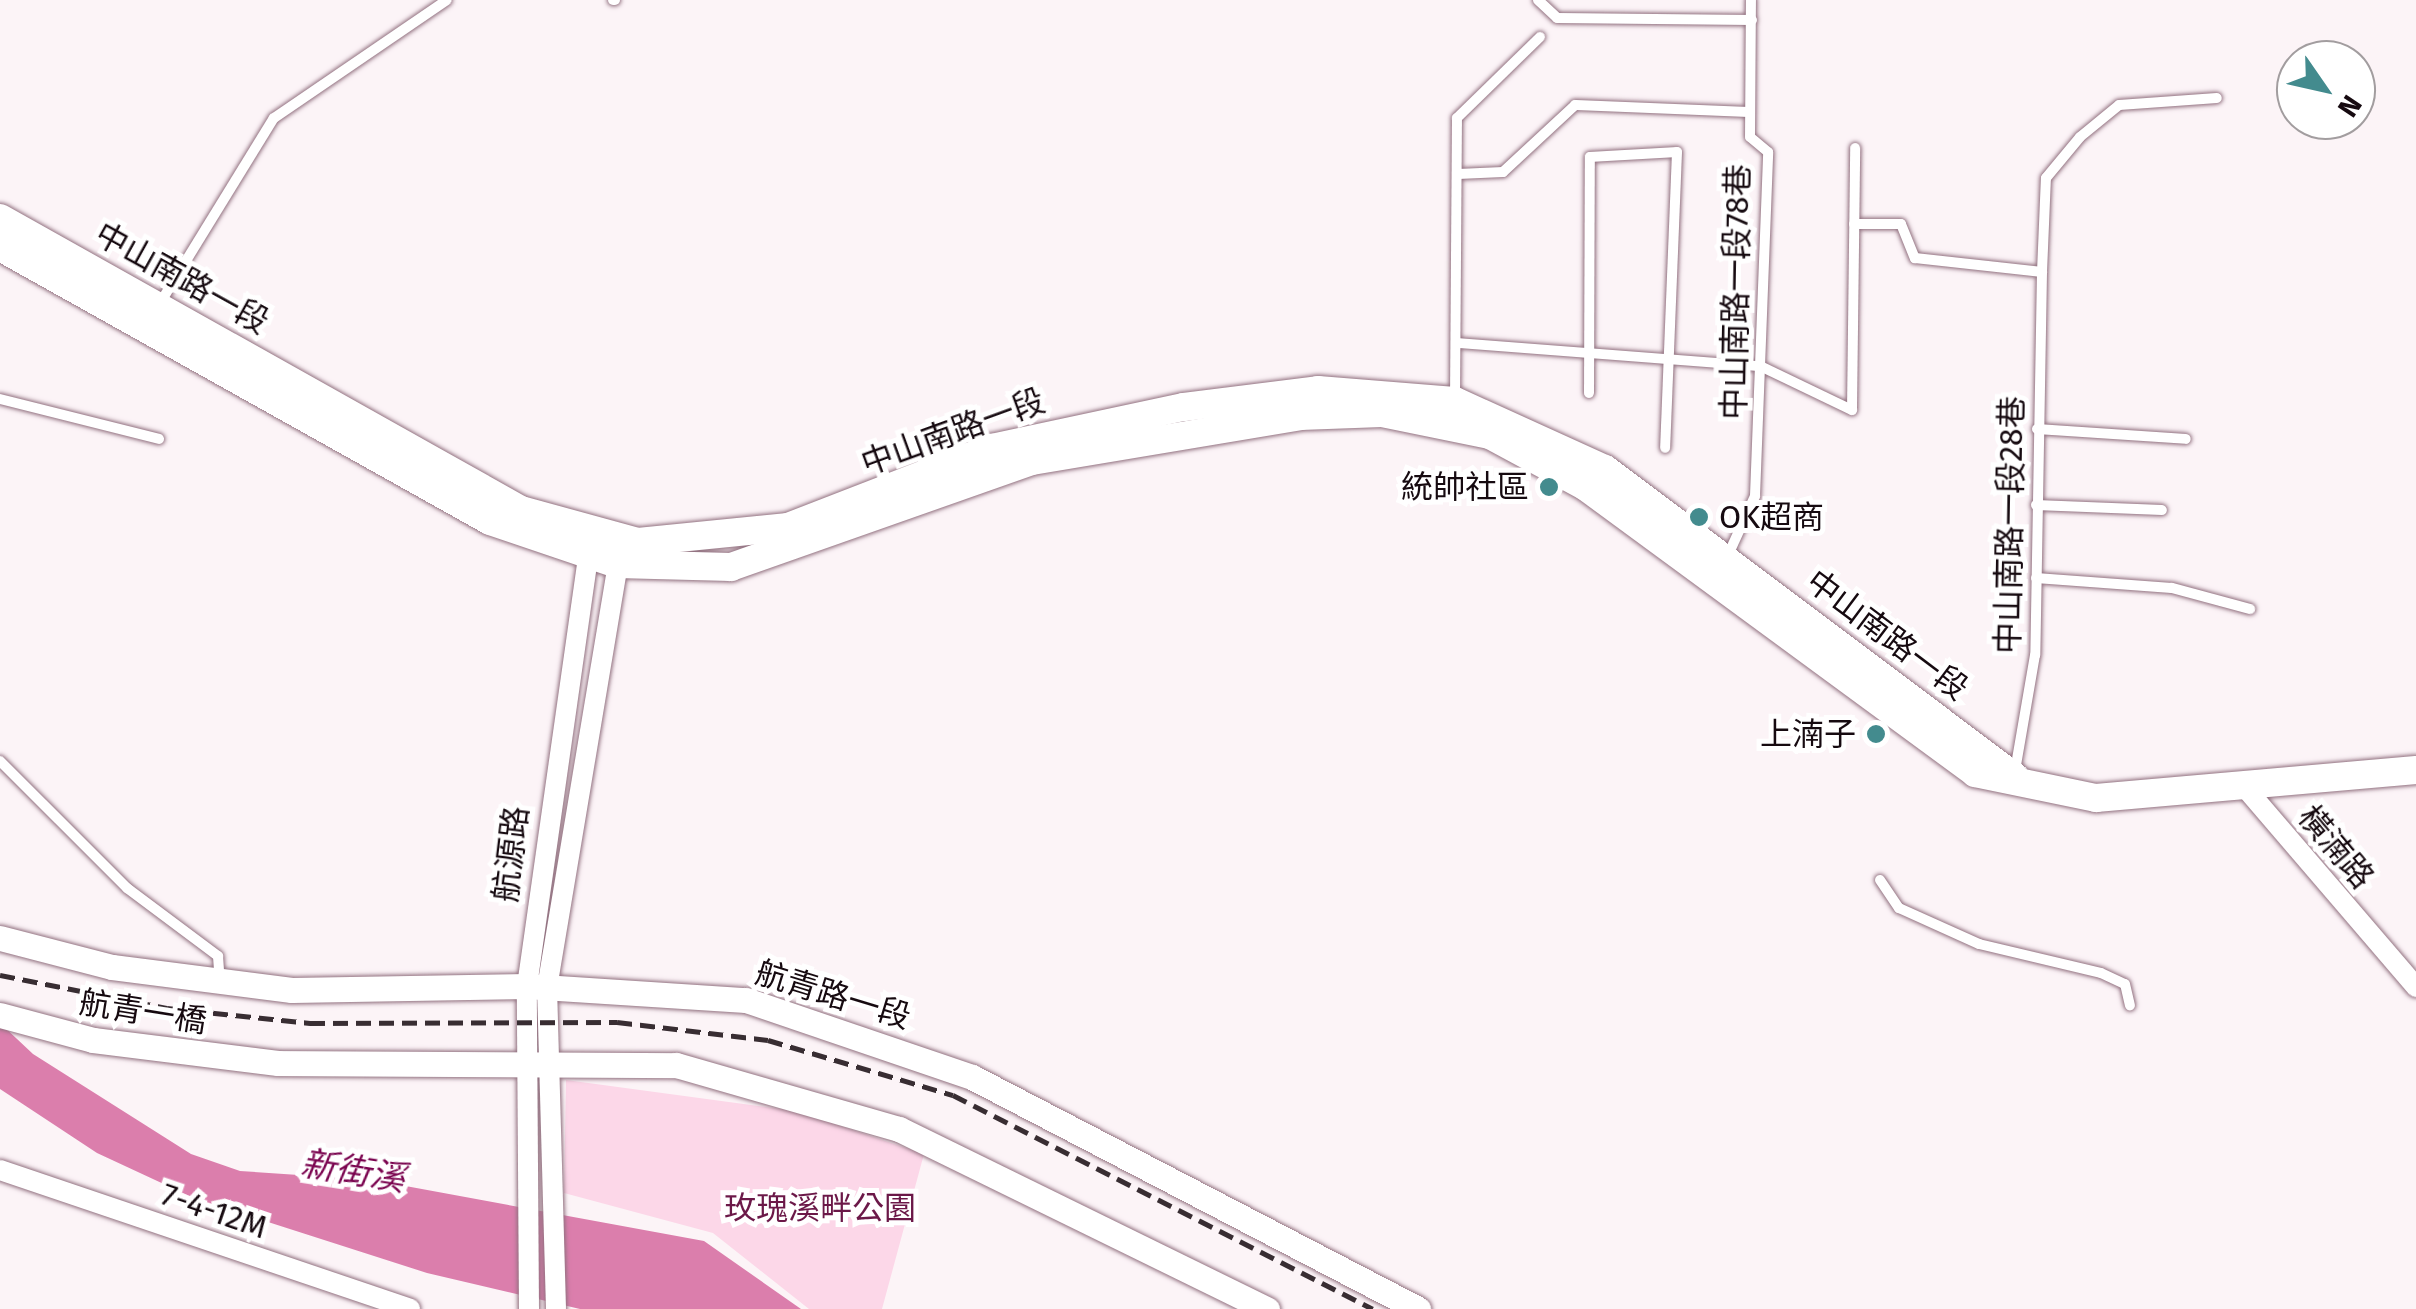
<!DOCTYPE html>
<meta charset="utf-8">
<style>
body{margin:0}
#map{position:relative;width:2416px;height:1309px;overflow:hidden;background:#fcf4f7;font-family:"Fira Sans","Noto Sans TC",sans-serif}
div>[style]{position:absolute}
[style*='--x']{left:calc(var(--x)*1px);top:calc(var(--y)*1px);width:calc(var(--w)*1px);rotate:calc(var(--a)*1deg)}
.green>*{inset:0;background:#fcd7e8}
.water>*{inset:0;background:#db7eac}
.roads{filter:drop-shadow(0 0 2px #927180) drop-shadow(0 0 2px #927180)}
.service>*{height:10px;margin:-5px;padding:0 5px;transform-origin:5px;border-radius:5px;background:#fff}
.minor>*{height:20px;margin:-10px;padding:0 10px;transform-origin:10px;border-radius:10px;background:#fff}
.tertiary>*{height:25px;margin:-12.5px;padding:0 12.5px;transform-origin:12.5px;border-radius:12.5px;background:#fff}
.secondary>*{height:28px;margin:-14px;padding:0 14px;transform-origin:14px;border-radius:14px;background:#fff}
.rail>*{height:5px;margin-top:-2.5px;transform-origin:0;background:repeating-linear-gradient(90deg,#382d32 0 15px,transparent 0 23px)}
.dots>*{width:28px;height:28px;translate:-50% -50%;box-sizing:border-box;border:5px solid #fff;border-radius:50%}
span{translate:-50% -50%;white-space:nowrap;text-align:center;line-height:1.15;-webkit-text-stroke:10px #fff;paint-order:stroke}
.street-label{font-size:32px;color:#160a10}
.poi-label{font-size:32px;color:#160a10}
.right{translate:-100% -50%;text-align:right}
.left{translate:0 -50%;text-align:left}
.park-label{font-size:32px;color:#6b1848}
.water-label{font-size:35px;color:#7a044f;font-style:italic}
.north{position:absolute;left:2276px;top:40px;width:100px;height:100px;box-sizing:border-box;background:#fff;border:2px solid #a29d9f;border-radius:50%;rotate:124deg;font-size:28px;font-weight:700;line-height:40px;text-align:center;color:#160a10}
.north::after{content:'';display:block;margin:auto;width:35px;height:45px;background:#438b8e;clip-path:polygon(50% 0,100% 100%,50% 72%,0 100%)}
</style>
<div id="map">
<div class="green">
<i style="clip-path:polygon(566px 1080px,796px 1111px,924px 1154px,882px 1309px,809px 1309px,713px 1233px,564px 1193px)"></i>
</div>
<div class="water">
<i style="clip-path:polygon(0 1023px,33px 1054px,191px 1154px,240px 1171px,373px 1180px,704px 1241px,801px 1309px,580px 1309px,427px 1273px,196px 1199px,97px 1153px,0 1089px)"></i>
</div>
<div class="roads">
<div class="service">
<i style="--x:613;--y:0;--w:2;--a:0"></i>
<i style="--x:1538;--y:0;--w:26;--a:43"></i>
<i style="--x:1557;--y:18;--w:195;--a:0.6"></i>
<i style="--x:1458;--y:174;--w:45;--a:-2.5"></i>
<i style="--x:1503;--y:172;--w:98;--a:-42.9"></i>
<i style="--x:1575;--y:105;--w:175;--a:2.3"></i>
<i style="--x:1854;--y:224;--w:47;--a:0"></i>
<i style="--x:1901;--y:224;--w:37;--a:68"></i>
<i style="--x:1915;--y:258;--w:128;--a:6.3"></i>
<i style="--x:2042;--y:272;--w:383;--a:91"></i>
<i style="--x:2035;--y:655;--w:118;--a:99.8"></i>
<i style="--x:2042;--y:272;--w:94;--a:-87.6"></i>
<i style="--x:2046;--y:178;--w:53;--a:-50.3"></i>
<i style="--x:2080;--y:137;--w:50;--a:-39.4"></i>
<i style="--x:2119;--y:105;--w:98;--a:-4.1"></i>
<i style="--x:160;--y:303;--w:217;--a:-58.4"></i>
<i style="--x:274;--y:118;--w:209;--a:-34.3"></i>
<i style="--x:1458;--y:343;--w:303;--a:4.4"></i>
<i style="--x:1760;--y:366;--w:102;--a:25.6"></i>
<i style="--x:1852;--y:410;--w:262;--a:-89.3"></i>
<i style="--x:1589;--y:393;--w:236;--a:-89.8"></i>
<i style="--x:1590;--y:157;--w:87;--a:-3.3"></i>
<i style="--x:1677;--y:152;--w:296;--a:92.3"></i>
<i style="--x:0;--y:399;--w:164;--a:14.1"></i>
<i style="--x:1455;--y:400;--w:282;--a:-89.6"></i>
<i style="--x:1457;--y:118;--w:116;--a:-44.3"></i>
<i style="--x:2037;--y:429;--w:149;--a:3.8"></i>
<i style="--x:2036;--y:505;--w:126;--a:2.3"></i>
<i style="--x:1728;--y:555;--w:65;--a:-65.4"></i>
<i style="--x:1755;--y:496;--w:344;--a:-87.8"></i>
<i style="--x:1768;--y:152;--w:23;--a:-140"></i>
<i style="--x:1750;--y:137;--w:137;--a:-89.6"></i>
<i style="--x:2036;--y:578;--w:136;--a:4.2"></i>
<i style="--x:2172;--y:588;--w:81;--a:15.1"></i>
<i style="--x:0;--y:761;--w:180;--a:45"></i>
<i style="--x:127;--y:888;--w:114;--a:36.8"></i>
<i style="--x:218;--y:956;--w:26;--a:86"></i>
<i style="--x:1880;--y:880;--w:34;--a:56"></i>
<i style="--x:1899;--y:908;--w:88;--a:24.2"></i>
<i style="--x:1979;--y:944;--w:125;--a:13.4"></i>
<i style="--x:2101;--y:973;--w:26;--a:25"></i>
<i style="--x:2125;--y:984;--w:22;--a:77"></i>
</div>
<div class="minor">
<i style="--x:2249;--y:792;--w:257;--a:49.4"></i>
<i style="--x:0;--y:1170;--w:433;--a:18.7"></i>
<i style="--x:529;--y:1309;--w:323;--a:-90.4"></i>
<i style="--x:527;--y:986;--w:449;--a:-81.9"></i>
<i style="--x:556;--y:1309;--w:321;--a:-91.6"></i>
<i style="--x:547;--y:988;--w:442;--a:-80.5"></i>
</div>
<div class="tertiary">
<i style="--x:0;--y:938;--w:116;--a:14.5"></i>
<i style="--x:112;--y:967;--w:181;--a:7.3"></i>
<i style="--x:292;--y:990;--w:235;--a:-1"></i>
<i style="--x:527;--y:986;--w:219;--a:3.7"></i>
<i style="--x:746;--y:1000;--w:239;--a:18.8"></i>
<i style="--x:972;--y:1077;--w:503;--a:27.48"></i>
<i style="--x:0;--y:1015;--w:96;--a:15"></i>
<i style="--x:93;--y:1040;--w:186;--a:7.1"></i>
<i style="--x:278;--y:1063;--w:398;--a:0.3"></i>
<i style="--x:676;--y:1065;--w:232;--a:16"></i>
<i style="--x:899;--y:1129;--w:410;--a:26.1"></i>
</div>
<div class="secondary">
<i style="--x:0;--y:218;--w:597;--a:29.27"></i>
<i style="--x:521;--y:510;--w:121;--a:15.3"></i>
<i style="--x:638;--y:542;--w:151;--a:-5.7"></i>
<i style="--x:788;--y:527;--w:219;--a:-21.2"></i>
<i style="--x:992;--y:448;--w:196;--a:-12.1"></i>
<i style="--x:1184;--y:407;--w:135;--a:-7.2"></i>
<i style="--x:1318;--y:390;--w:137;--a:4.6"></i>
<i style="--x:1455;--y:401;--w:165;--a:24.4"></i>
<i style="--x:1605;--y:469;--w:513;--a:36.91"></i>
<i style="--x:0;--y:247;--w:561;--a:29.21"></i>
<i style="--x:490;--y:521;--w:134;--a:18.7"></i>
<i style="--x:617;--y:564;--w:114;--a:1.5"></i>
<i style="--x:731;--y:567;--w:319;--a:-19.4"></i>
<i style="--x:1032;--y:461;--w:272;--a:-9.5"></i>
<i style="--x:1300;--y:416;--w:82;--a:-2.1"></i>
<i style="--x:1382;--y:413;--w:110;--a:11.5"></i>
<i style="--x:1490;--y:435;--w:109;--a:28.4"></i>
<i style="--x:1586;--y:487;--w:483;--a:36.3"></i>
<i style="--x:1975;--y:773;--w:124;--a:11.7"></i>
<i style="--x:2096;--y:798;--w:321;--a:-5"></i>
</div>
</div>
<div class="rail">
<i style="--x:0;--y:975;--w:170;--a:11.2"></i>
<i style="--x:167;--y:1008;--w:144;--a:6"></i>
<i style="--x:310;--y:1023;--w:307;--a:-0.2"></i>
<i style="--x:617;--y:1022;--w:152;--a:6.8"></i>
<i style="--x:768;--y:1040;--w:193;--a:16.6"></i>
<i style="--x:953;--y:1095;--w:471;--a:27"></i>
</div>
<div class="dots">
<i style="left:1549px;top:487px;background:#438b8e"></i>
<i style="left:1699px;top:517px;background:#438b8e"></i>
<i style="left:1876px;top:734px;background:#438b8e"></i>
</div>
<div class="street-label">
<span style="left:182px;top:278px;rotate:29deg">中山南路一段</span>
<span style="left:1736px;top:292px;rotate:-89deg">中山南路一段78巷</span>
<span style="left:953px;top:432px;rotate:-20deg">中山南路一段</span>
<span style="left:2010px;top:525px;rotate:-89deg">中山南路一段28巷</span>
<span style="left:1887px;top:635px;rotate:37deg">中山南路一段</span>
<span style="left:2336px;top:847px;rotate:50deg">橫湳路</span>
<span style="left:511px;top:854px;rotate:-83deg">航源路</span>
<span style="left:833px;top:995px;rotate:17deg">航青路一段</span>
<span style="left:143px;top:1012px;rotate:9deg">航青一橋</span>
<span style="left:214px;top:1211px;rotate:19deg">7-4-12M</span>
</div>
<div class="poi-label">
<span class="right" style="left:1529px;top:487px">統帥社區</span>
<span class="left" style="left:1719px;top:517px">OK超商</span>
<span class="right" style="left:1856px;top:734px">上湳子</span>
</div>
<div class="park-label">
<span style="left:820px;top:1208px">玫瑰溪畔公園</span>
</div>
<div class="water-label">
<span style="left:353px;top:1171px;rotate:9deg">新街溪</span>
</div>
<div class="north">N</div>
</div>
